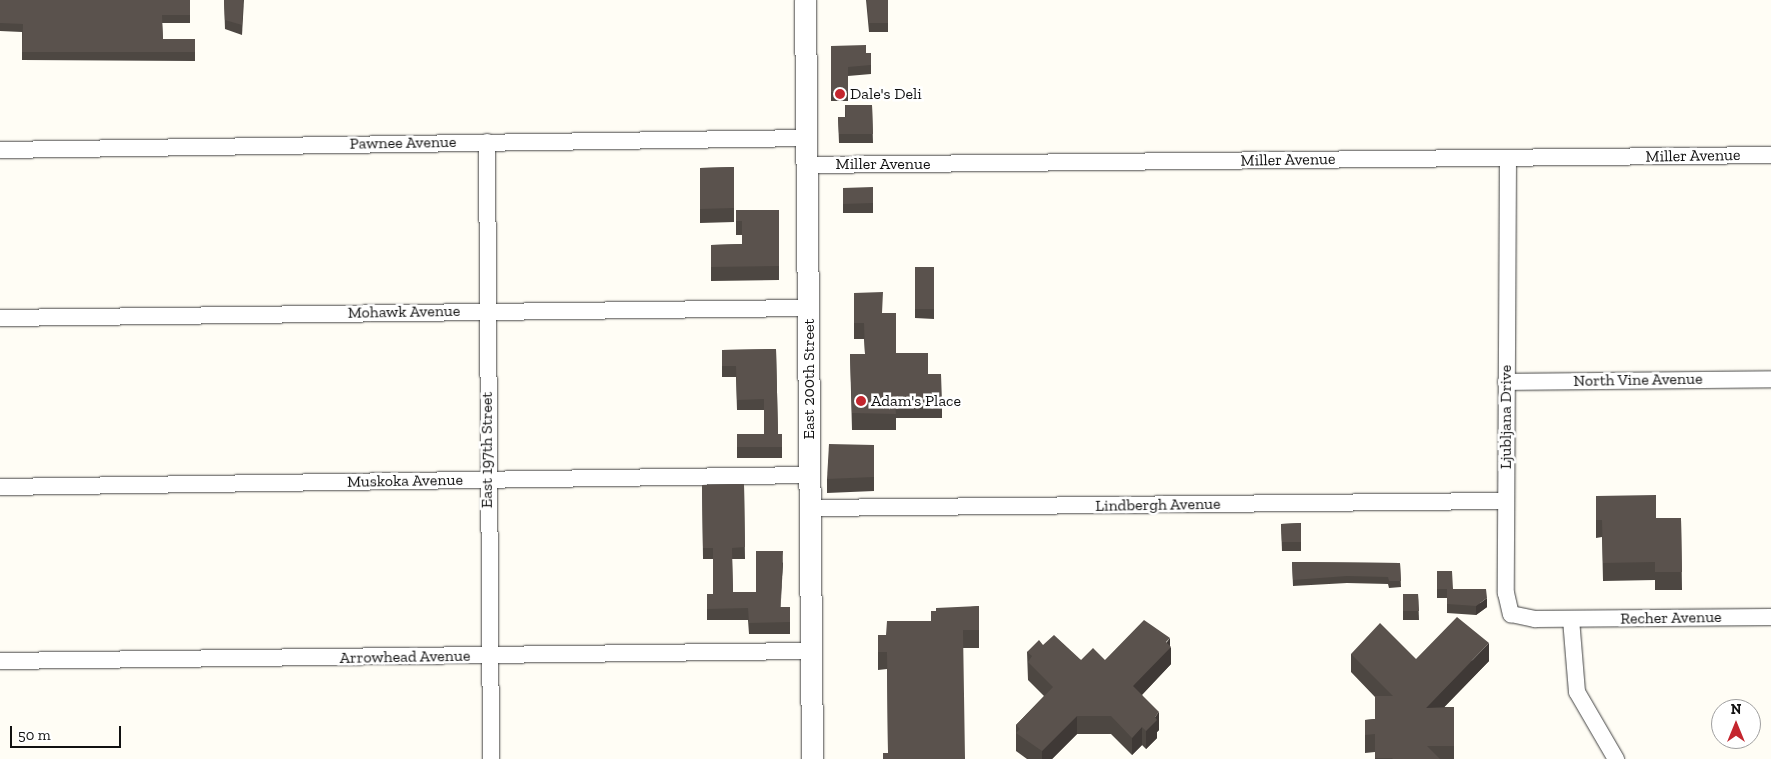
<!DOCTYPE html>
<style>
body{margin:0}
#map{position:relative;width:1771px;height:759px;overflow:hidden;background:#fffdf5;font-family:"Zilla Slab",serif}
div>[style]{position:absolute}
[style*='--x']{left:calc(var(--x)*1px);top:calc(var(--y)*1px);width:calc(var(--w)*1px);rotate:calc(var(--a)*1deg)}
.roads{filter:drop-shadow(0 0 1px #444) drop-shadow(0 0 1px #444)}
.minor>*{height:16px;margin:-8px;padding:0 8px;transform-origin:8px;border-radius:8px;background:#fff}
.tertiary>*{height:21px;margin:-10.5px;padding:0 10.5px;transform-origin:10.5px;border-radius:10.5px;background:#fff}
.wall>*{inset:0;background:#4d4742}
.shaded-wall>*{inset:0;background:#3f3936}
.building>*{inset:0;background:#5a524d}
.dots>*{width:14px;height:14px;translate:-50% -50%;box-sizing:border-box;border:2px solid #fff;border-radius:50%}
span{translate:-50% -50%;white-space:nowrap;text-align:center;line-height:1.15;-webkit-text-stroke:5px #fff;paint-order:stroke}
.poi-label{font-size:16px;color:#111}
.left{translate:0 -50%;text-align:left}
.street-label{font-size:16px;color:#111}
.north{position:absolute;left:1711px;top:699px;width:50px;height:50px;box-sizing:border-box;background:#fff;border:1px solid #a0a0a0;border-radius:50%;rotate:0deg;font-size:14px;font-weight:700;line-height:20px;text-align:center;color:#111}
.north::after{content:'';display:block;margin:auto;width:18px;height:22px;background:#c4262e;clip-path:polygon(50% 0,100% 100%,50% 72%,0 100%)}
.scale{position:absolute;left:10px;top:726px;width:111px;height:22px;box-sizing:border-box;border:2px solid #111;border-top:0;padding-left:6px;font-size:15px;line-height:18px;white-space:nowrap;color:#111;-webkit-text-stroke:4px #fff;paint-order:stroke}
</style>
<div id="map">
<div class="roads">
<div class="minor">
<i style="--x:487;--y:142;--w:617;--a:89.63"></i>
<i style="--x:0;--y:150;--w:807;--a:-0.85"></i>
<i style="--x:1508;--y:158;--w:435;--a:90.3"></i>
<i style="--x:1506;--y:593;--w:22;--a:77"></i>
<i style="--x:1511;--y:614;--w:25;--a:12"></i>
<i style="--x:1535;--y:619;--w:236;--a:-0.5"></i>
<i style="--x:806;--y:165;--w:965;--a:-0.59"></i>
<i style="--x:0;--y:318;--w:808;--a:-0.71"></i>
<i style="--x:1506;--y:382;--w:265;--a:-0.6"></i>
<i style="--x:0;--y:487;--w:809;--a:-0.85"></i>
<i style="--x:810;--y:508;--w:696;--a:-0.58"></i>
<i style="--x:1571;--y:619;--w:73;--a:85.3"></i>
<i style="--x:1577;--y:692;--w:78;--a:59.8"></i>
<i style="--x:0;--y:661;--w:811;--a:-0.71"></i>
</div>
<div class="tertiary">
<i style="--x:805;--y:0;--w:759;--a:89.47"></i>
</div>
</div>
<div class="wall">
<i style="clip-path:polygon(0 0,190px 0,190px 23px,162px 23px,163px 39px,195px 39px,195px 61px,22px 60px,22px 32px,0 31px)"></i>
<i style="clip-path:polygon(224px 0,244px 0,242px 35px,225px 29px)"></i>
<i style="clip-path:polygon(866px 0,888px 0,888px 32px,869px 32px)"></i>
<i style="clip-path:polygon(831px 46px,866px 53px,871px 53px,871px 74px,848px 76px,848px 101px,831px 101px)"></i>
<i style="clip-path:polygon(845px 105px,872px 105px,873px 143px,839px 143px,838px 117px,845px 117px)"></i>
<i style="clip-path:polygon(734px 167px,734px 222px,700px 223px,700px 168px)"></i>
<i style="clip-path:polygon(843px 188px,873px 203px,873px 213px,843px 213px)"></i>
<i style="clip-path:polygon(736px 210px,779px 210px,779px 280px,711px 281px,711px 245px,742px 244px,742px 235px,736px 235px)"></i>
<i style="clip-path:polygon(915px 267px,934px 267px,934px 319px,915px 318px)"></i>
<i style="clip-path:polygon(854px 293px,896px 353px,928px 374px,942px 402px,942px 418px,896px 418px,896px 430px,852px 430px,850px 354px,865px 354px,864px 339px,854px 339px)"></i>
<i style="clip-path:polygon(776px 349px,778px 434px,782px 434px,782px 458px,737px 458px,737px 434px,764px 434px,764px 410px,737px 410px,736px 377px,722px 377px,722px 350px)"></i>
<i style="clip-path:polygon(874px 445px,874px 491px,827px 493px,827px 479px)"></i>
<i style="clip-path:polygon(744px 484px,745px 559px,732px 559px,733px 592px,756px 592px,783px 562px,780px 607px,790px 607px,790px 634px,749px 634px,748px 620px,707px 620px,707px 594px,713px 594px,713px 559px,703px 559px,702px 485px)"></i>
<i style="clip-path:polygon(1596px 496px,1656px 518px,1681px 518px,1682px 590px,1655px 590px,1655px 580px,1603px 581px,1602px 537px,1596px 538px)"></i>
<i style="clip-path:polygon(1301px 523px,1301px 551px,1282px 551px,1281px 524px)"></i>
<i style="clip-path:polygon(1292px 562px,1400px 563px,1401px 587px,1389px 588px,1388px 584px,1347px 583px,1293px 586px)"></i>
<i style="clip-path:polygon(1437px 571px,1453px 589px,1487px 607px,1476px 615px,1447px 613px,1447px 598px,1437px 598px)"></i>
<i style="clip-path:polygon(1403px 594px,1418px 594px,1419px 620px,1403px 620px)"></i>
<i style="clip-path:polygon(979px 606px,979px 648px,963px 648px,888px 753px,887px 669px,878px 670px,878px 635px,886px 635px,931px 621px,936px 611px)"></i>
<i style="clip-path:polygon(1043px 645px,1081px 660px,1105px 660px,1170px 645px,1171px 664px,1142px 695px,1159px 730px,1157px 732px,1157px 738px,1146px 749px,1142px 745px,1132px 755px,1111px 734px,1077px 734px,1052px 759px,1027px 759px,1016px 751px,1016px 725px,1044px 696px,1028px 680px,1027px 652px)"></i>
<i style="clip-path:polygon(1351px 654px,1416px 659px,1489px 661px,1444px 707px,1454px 707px,1454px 759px,1375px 759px,1375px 752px,1365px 753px,1365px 720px,1375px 719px,1375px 697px,1351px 672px)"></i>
</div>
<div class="shaded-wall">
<i style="clip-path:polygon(783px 551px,783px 562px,780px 619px,780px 607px)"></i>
<i style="clip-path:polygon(1487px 598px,1487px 607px,1476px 615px,1476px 606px)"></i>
<i style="clip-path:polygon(1170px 638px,1170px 648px,1171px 647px,1171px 664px,1133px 704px,1133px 686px)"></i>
<i style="clip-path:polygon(1489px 643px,1489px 661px,1426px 726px,1426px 708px)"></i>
<i style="clip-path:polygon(1159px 712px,1159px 730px,1157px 732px,1157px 738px,1146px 749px,1146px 731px,1155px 717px)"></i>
<i style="clip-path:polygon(1077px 716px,1077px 734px,1052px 759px,1042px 759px,1042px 751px)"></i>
<i style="clip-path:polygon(1142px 727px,1142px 745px,1132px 755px,1132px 738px)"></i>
</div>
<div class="building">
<i style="clip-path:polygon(0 0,190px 0,190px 15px,162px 15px,163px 39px,195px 39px,195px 52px,22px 52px,23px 24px,0 23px)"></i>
<i style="clip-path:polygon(224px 0,243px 0,242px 25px,225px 20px)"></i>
<i style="clip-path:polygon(867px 0,888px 0,888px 23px,869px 23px)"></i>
<i style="clip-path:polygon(866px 45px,866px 53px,871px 53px,871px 65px,848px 67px,848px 92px,831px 92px,831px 46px)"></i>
<i style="clip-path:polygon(845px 105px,872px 105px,873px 134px,839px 134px,838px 117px,846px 117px)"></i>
<i style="clip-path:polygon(734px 167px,734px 208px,700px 209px,700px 168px)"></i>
<i style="clip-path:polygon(873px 187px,873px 203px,843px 204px,843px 188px)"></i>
<i style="clip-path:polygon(736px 210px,779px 210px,779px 266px,711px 267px,711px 245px,742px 244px,742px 221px,736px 221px)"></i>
<i style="clip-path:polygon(915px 267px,934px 267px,934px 309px,915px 309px)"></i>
<i style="clip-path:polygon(883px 292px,882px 313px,896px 313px,896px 353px,928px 353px,928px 374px,941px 374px,942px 402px,895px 402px,896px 414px,852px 413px,850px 354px,865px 354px,864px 323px,854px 323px,854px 293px)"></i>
<i style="clip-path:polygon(776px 349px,778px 434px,782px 434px,782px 447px,737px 447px,737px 434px,764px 434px,764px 399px,737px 400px,736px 366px,722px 366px,722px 350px)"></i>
<i style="clip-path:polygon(829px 444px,874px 445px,874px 477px,827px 479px)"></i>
<i style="clip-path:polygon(744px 484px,745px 547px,732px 548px,733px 592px,756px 592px,756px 551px,783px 551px,780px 607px,790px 607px,790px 622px,749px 623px,748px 608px,707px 609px,707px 594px,713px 594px,713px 548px,703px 548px,702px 485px)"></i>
<i style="clip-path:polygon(1656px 495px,1656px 518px,1681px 518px,1682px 572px,1655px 572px,1655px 562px,1603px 563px,1602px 520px,1596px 520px,1596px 496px)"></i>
<i style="clip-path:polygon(1301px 523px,1301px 542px,1282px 542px,1281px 524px)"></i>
<i style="clip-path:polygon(1292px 562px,1400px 563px,1401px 581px,1389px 581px,1388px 577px,1347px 576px,1293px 580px)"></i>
<i style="clip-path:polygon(1437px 571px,1452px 571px,1453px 589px,1486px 589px,1487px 598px,1476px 606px,1447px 604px,1447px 589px,1437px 589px)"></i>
<i style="clip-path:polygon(1403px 594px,1418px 594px,1419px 611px,1403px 611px)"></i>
<i style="clip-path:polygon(979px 606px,979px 630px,963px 630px,965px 759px,883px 759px,883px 753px,888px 753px,887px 652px,878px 652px,878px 635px,886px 635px,887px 621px,931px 621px,931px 611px,936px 611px,936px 608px)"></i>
<i style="clip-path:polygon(1457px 617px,1489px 643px,1426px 708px,1454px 707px,1454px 746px,1427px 746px,1440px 759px,1392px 759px,1393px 758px,1375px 758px,1375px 734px,1365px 735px,1365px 720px,1375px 719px,1375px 696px,1393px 696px,1351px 654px,1380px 623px,1416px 659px)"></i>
<i style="clip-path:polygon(1144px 620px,1170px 638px,1166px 642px,1171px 647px,1133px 686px,1159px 712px,1155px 717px,1157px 720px,1146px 731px,1142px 727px,1132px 738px,1111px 716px,1077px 716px,1042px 751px,1016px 733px,1020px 729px,1016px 725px,1053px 687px,1028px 662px,1032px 656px,1027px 652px,1039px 640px,1043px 645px,1054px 635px,1081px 660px,1093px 648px,1105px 660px)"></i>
</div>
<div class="dots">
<i style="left:840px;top:94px;background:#c4262e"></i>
<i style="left:861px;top:401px;background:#c4262e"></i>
</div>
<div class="poi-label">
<span class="left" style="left:850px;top:94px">Dale's Deli</span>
<span class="left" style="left:871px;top:401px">Adam's Place</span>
</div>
<div class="street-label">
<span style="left:403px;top:143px;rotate:-1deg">Pawnee Avenue</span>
<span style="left:1693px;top:156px;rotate:-1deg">Miller Avenue</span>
<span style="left:1288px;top:160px;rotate:-1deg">Miller Avenue</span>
<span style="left:883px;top:164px">Miller Avenue</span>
<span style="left:404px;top:312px;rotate:-1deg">Mohawk Avenue</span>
<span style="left:809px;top:379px;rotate:-90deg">East 200th Street</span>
<span style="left:1638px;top:380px;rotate:-1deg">North Vine Avenue</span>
<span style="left:1506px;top:417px;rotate:-90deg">Ljubljana Drive</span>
<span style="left:487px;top:450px;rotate:-90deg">East 197th Street</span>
<span style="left:405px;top:481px;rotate:-1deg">Muskoka Avenue</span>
<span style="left:1158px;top:505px;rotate:-1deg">Lindbergh Avenue</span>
<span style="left:1671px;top:618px;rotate:-1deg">Recher Avenue</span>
<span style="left:405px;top:657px;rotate:-1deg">Arrowhead Avenue</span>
</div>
<div class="north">N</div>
<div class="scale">50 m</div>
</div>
